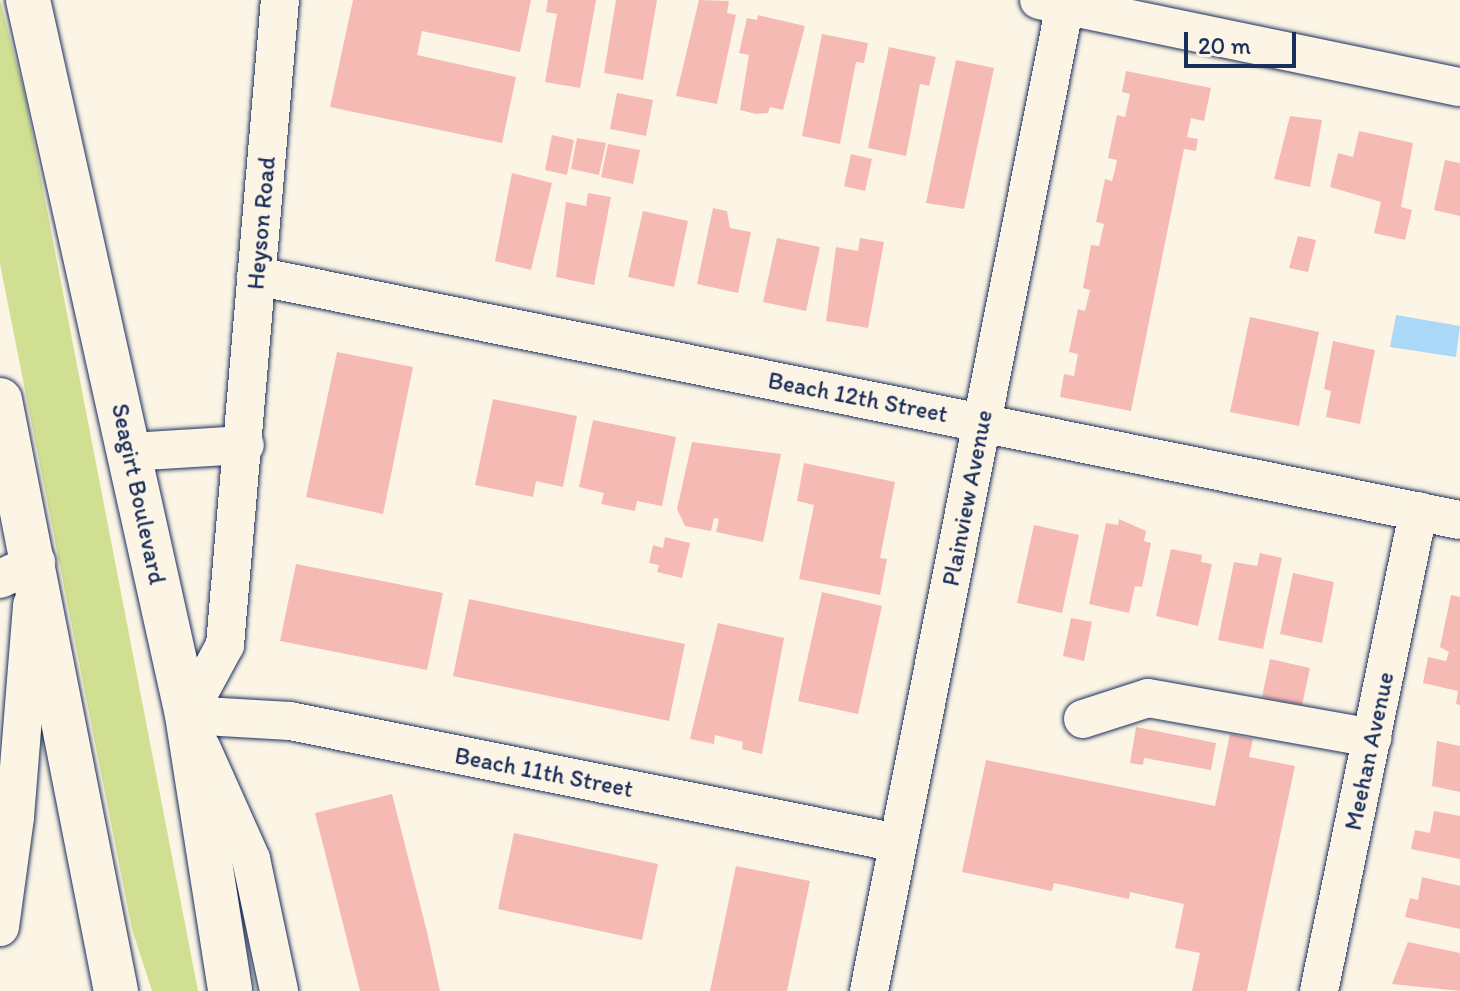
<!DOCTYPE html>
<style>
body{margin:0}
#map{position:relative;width:1460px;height:991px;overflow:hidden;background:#fcf5e5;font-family:Itim,sans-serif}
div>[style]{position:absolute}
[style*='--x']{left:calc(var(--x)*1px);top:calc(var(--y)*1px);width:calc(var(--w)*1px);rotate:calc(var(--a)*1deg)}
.green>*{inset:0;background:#d1df92}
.water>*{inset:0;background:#abd8f7}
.building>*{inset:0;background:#f6bab5}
.roads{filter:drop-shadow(0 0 2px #1b2f5e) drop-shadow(0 0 2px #1b2f5e)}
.minor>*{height:38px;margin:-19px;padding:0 19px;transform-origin:19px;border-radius:19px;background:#fcf5e5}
.major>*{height:44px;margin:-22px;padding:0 22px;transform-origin:22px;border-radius:22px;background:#fcf5e5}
span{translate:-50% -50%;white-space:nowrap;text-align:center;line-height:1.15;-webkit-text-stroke:7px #fcf5e5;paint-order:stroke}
.street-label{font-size:24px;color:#1b2f5e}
.scale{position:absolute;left:1184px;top:32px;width:112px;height:36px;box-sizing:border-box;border:4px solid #1b2f5e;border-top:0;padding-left:10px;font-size:24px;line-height:28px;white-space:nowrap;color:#1b2f5e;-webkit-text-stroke:6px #fcf5e5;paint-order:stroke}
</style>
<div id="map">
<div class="green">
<i style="clip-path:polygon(0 0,25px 96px,198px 991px,152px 991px,132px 929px,0 264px)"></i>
</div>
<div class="water">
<i style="clip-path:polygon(1396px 315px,1460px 326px,1456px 357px,1390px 347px)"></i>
</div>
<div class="building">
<i style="clip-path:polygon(353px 0,531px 0,520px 52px,422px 31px,417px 55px,516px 77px,502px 143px,330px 107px)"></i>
<i style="clip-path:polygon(548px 0,596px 0,580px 88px,545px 82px,557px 14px,546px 12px)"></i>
<i style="clip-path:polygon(616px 0,657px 0,643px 80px,604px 73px)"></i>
<i style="clip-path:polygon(699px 0,729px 1px,727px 13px,736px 15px,717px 104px,676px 96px)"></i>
<i style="clip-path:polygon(758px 15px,805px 26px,783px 110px,770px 107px,768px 113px,756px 114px,740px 110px,749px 55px,739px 53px,747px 18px,757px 20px)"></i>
<i style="clip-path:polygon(822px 34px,868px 43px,864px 63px,856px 62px,840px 144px,802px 136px)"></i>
<i style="clip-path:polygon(889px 47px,936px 57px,929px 86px,920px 84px,906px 156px,868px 148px)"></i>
<i style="clip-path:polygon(956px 60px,994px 68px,964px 209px,926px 203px)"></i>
<i style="clip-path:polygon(1126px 71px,1211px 88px,1204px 121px,1191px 118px,1187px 137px,1198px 139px,1196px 151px,1184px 149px,1131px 411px,1060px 397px,1064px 374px,1074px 376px,1078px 354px,1069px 352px,1078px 309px,1085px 311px,1090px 290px,1083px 288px,1091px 245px,1099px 246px,1104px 224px,1096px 222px,1105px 179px,1112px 181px,1115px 170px,1117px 160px,1108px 158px,1117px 115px,1125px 117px,1130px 94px,1122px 92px)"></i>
<i style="clip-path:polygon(617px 93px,653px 100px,646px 136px,610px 129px)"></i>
<i style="clip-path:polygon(1290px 116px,1322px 120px,1310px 187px,1274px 179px)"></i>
<i style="clip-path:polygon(1359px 131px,1413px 143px,1401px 207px,1412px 210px,1405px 240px,1374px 233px,1381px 202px,1330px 187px,1338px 153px,1353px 157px)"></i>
<i style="clip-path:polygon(552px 135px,574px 140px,567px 175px,545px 170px)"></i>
<i style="clip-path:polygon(577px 138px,606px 143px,599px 175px,571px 169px)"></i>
<i style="clip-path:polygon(608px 144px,640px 150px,633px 184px,601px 177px)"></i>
<i style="clip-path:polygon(851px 154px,872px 159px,865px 191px,844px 186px)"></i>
<i style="clip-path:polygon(1445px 160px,1460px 163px,1460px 216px,1434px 210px)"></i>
<i style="clip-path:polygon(512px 173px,552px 183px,531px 270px,495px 261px)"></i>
<i style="clip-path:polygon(588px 193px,611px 197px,594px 285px,556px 277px,566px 202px,586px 206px)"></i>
<i style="clip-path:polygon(713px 208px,727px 211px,730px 228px,751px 232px,738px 293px,697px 284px)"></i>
<i style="clip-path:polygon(643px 211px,688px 221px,674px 287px,628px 277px)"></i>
<i style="clip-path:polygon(1298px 236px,1316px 240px,1308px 272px,1289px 268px)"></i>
<i style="clip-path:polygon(777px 238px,820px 247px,806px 311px,763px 302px)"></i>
<i style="clip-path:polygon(860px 238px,884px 242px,868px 328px,826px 321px,836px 247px,858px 251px)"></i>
<i style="clip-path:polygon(1250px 317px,1319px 332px,1299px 426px,1230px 412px)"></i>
<i style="clip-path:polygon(1333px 341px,1375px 350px,1360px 424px,1326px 417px,1331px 391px,1324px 389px)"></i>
<i style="clip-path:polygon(337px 352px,413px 367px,383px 514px,306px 497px)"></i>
<i style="clip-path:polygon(493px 399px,577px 416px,563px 487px,536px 481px,533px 497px,475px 485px)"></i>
<i style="clip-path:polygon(593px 420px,676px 437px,662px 506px,637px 501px,635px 511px,601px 504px,604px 493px,579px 487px)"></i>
<i style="clip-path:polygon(692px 442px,781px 454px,763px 542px,716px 532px,719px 519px,714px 518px,711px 531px,685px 526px,677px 509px)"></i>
<i style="clip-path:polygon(804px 463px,895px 482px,880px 558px,887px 559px,880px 595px,799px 579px,814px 505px,797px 501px)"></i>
<i style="clip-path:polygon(1119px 519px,1146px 531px,1144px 541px,1151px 543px,1142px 587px,1135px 586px,1129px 613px,1089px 604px,1106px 523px,1118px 525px)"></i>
<i style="clip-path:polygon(1034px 525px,1079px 535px,1062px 613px,1017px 603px)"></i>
<i style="clip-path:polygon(665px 537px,690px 543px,682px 578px,657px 572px,659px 565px,649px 563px,653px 545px,663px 548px)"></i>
<i style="clip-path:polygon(1171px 549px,1202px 555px,1201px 562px,1212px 564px,1198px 626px,1156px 616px)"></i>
<i style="clip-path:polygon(1260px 553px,1282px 558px,1263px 649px,1218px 640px,1234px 562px,1257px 566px)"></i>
<i style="clip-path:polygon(296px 564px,443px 593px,427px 670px,280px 641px)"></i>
<i style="clip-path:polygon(1293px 573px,1334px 582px,1322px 643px,1280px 634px)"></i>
<i style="clip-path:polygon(822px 592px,882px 606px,858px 714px,798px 701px)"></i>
<i style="clip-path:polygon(1451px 595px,1460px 597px,1460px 705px,1456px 704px,1458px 691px,1423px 683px,1428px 657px,1446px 661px,1449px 652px,1440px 647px)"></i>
<i style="clip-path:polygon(469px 599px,685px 644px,669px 721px,453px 676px)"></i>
<i style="clip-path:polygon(1071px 618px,1092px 622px,1084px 661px,1063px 656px)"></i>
<i style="clip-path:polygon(718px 623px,784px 638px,762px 754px,742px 749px,743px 742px,715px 735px,714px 744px,690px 739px)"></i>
<i style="clip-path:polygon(1270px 659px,1310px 668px,1302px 705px,1262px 697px)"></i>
<i style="clip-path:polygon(1136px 727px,1216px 743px,1211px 770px,1144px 758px,1143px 765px,1130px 763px)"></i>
<i style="clip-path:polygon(1230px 734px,1253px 739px,1249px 757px,1295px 766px,1247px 991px,1192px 991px,1200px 953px,1175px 948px,1184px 904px,1130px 892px,1129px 899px,1054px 883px,1052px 891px,962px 872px,986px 760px,1215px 806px)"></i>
<i style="clip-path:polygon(1437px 741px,1460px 746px,1460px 792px,1432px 786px)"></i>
<i style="clip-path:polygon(392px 794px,427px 932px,440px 991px,360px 991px,315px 813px)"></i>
<i style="clip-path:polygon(1434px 811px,1460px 816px,1460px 859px,1411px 849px,1415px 830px,1430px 833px)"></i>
<i style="clip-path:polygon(514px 833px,658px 864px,642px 940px,498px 909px)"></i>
<i style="clip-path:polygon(736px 866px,810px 881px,787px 991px,710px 991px)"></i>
<i style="clip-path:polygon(1422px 877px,1460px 886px,1460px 929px,1405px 917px,1410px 898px,1418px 900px)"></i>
<i style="clip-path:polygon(1408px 942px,1460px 953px,1460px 991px,1392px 984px)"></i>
</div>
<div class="roads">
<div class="minor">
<i style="--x:1039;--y:0;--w:430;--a:11.7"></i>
<i style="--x:256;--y:276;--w:1228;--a:11.46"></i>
<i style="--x:130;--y:452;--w:115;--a:-3.5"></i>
<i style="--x:0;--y:579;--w:40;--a:-25"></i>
<i style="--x:187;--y:715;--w:80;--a:-61.5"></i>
<i style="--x:225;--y:645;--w:647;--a:-85.13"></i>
<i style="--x:187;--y:715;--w:103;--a:3.3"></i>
<i style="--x:290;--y:721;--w:620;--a:11.35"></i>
<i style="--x:1083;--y:719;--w:68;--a:-17.9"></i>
<i style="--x:1148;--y:698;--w:228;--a:10.1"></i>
<i style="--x:201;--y:747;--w:123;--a:65.9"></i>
<i style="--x:251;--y:859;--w:135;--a:78"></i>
<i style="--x:0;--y:927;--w:111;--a:-82.2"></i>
<i style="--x:15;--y:817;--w:213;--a:-85.4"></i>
<i style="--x:869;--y:991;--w:1010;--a:-78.76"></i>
<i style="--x:1319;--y:991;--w:490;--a:-78.3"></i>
</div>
<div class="major">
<i style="--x:28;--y:0;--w:732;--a:77.46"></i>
<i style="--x:187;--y:715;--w:279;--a:81.1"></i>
<i style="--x:0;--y:400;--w:602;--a:78.9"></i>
</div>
</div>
<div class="street-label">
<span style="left:261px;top:223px;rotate:-85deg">Heyson Road</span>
<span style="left:858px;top:397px;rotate:11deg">Beach 12th Street</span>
<span style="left:139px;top:494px;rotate:78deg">Seagirt Boulevard</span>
<span style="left:967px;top:498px;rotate:-79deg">Plainview Avenue</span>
<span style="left:1369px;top:751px;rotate:-78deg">Meehan Avenue</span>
<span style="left:544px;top:772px;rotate:11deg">Beach 11th Street</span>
</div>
<div class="scale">20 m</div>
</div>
